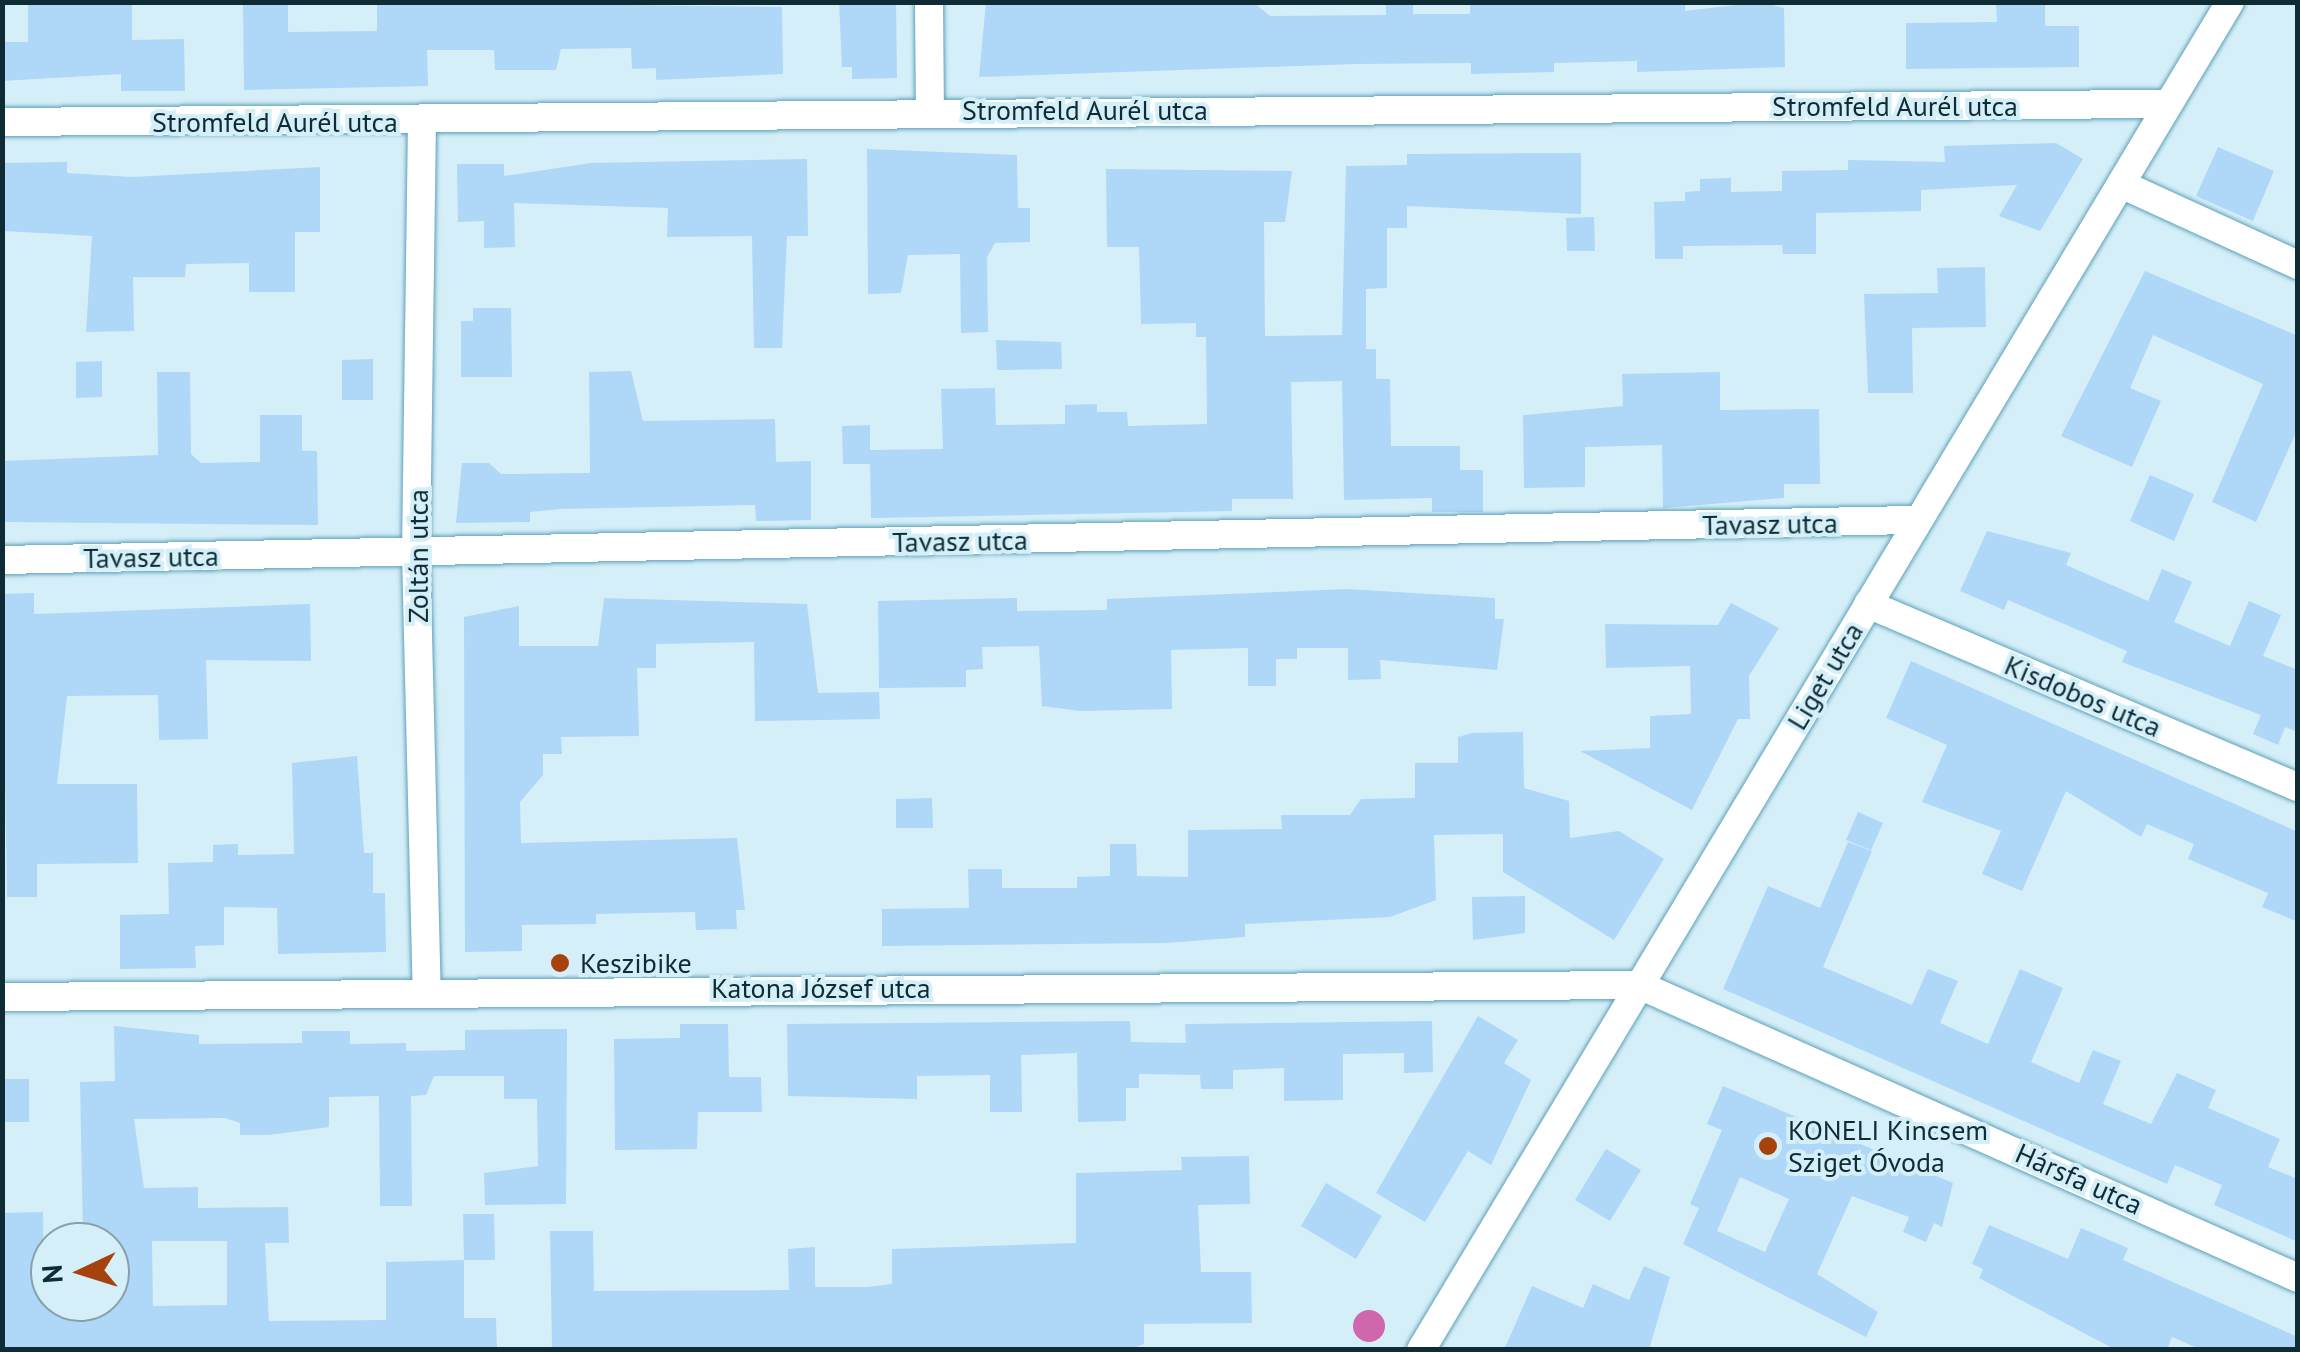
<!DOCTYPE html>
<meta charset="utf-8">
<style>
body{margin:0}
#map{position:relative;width:2300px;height:1352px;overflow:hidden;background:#d5eff9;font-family:"PT Sans",sans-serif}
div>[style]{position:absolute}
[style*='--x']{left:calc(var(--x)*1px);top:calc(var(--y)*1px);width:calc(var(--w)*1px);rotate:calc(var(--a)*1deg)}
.water>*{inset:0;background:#d066ab}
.round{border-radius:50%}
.building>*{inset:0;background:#afd7f7}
.roads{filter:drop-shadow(0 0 2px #5da1b9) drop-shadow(0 0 2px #5da1b9)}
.street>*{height:28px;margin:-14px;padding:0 14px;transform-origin:14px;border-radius:14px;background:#fff}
.dots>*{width:28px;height:28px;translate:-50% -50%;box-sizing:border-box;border:5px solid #d5eff9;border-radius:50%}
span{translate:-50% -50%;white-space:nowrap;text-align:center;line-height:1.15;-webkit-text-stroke:8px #d5eff9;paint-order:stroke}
.street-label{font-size:28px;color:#0f2c35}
.poi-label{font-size:28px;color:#0f2c35}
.left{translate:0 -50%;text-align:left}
.frame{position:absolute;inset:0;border:5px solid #0f2c35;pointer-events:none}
.north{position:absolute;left:30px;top:1222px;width:100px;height:100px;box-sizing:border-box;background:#d5eff9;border:2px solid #86a1ab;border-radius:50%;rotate:266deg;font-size:28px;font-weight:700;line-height:40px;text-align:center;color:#0f2c35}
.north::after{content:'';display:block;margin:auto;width:35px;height:45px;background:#a6420e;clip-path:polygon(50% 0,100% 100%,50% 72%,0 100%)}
</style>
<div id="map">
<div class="water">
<i class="round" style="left:1353px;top:1310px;width:32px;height:32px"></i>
</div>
<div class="building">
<i style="clip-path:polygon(28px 2px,132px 2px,132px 40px,184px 39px,185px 91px,121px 91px,121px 74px,2px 81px,2px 42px,28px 42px)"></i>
<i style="clip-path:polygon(243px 2px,288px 2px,288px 32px,377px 31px,377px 2px,782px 7px,783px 74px,656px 80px,656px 68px,632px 69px,631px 48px,561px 49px,556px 70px,495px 70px,494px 50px,427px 50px,428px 86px,244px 90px)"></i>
<i style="clip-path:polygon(839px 2px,896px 2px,897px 78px,852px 79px,852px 67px,842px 67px)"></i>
<i style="clip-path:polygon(986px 2px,1253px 2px,1270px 16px,1386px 15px,1386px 2px,1413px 2px,1413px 14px,1470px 14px,1470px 2px,1685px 2px,1685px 11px,1762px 2px,1784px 8px,1785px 67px,1637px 72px,1637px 61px,1554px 63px,1554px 72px,1471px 74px,1471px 63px,1355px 64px,979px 77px)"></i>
<i style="clip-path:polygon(1996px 2px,2045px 2px,2045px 26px,2079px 26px,2079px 67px,1906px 69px,1906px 23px,1997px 22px)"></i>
<i style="clip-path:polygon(2056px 143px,2083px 159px,2040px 231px,1999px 216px,2017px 185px,1921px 190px,1921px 211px,1816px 213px,1816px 254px,1783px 254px,1782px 245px,1683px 246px,1683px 259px,1655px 259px,1654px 202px,1685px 201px,1685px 192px,1700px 191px,1700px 179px,1731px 178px,1731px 192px,1782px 191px,1782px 171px,1848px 170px,1848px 160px,1945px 162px,1944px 146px)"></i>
<i style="clip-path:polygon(2218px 147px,2274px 171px,2253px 221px,2196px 196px)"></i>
<i style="clip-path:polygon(867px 149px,1017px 155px,1018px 208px,1030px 208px,1030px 242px,995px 243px,987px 257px,988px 332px,961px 333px,960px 254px,908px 255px,901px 293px,868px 294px)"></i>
<i style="clip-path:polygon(1581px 153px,1581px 214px,1407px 206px,1407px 228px,1387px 228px,1387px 288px,1366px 289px,1366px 349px,1376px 349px,1376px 379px,1390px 379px,1391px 446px,1460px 446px,1460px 470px,1483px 470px,1483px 512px,1432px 512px,1432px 498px,1344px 500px,1342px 381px,1291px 382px,1293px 499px,1232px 499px,1232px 511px,871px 518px,870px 464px,843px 464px,842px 426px,870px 425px,870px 450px,943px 449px,941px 389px,995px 388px,996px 425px,1065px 424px,1065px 405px,1097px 404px,1097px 412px,1127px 412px,1128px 426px,1207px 424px,1206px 337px,1196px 337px,1196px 323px,1141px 324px,1139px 247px,1107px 247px,1106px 169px,1292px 171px,1285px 222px,1264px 222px,1265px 336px,1342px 335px,1346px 166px,1407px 165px,1407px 154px)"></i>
<i style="clip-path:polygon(807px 159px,808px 236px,787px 236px,782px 348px,754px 348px,752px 236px,667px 237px,668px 208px,514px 203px,515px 247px,484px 248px,484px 221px,458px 222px,457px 164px,504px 164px,504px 176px,591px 163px)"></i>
<i style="clip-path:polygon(67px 162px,67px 173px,132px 177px,320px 167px,320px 232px,295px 232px,295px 292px,249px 292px,249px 263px,186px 264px,185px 277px,133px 277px,134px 331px,86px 332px,92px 236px,4px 231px,4px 163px)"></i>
<i style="clip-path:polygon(1594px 217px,1595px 251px,1567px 251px,1566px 218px)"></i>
<i style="clip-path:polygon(1985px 267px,1986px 327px,1912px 328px,1913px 393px,1868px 393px,1864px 294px,1938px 293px,1937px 268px)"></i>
<i style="clip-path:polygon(2145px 271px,2298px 336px,2298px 428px,2256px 522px,2212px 502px,2263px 384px,2153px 335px,2130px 388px,2161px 401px,2132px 467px,2061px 436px)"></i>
<i style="clip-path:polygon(473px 308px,511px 308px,512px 377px,461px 377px,461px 321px,473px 321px)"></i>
<i style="clip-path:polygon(996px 340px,1061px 342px,1062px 369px,997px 370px)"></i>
<i style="clip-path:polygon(373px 359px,373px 400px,342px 400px,342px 360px)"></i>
<i style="clip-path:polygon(102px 361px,102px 397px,76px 398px,76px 362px)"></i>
<i style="clip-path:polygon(631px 371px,643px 421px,775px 419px,776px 462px,811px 461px,811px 520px,756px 521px,755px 505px,560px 509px,530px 512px,530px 522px,456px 523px,462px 463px,489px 463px,501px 474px,590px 473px,589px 372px)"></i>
<i style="clip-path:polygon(157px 372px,190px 372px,191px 454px,201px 463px,260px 462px,260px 415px,302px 415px,302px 451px,317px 451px,318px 525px,2px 522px,2px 461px,158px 455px)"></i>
<i style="clip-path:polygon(1720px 372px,1720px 410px,1819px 409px,1820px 484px,1784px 484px,1784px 498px,1663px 508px,1662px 445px,1585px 447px,1585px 487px,1524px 488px,1523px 415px,1623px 406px,1622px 374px)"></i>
<i style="clip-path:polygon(2150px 475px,2194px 494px,2174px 541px,2130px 521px)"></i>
<i style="clip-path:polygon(1987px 531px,2071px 553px,2066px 565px,2148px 601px,2162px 569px,2192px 582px,2174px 622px,2230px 646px,2249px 601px,2281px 615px,2263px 656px,2298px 670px,2298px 732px,2285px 727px,2278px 745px,2253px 734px,2261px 715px,2122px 662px,2127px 651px,2008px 600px,2004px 610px,1960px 591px)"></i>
<i style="clip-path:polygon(1347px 589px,1495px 598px,1495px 619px,1504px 619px,1497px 670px,1380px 660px,1381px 679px,1348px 680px,1348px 648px,1297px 648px,1297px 659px,1276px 659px,1276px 686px,1248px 686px,1248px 648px,1171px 650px,1172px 709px,1080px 711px,1042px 706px,1039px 646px,982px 647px,983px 669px,966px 670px,966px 687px,879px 688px,878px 601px,1017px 598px,1017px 611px,1107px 610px,1107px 599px)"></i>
<i style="clip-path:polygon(34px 593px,34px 614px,310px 604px,311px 661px,206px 660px,208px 739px,159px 740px,158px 695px,67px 696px,57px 784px,137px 784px,138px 863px,37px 864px,37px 897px,7px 897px,2px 594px)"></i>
<i style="clip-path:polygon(604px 598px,807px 604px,818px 693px,879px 692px,880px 719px,755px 721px,754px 642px,656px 644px,656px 668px,637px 668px,639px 736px,561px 737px,562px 754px,543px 754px,543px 775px,520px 802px,521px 843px,737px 838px,745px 910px,736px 910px,737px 929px,696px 930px,695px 912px,596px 914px,596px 924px,522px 925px,522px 951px,465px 952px,464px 617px,519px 606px,519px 646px,598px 646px)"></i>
<i style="clip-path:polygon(1731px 603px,1779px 628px,1749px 676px,1750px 719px,1738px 719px,1692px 810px,1580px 751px,1650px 748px,1650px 716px,1691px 714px,1690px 666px,1606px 668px,1605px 624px,1718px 625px)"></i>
<i style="clip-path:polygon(1911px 661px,2298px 832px,2298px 922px,2262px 907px,2268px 893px,2188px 859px,2194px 844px,2147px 824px,2141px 837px,2066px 791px,2022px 891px,1982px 874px,2001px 831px,1922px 802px,1947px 745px,1886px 718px)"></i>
<i style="clip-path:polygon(1523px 732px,1524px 788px,1569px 801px,1570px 838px,1619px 831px,1664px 859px,1614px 940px,1503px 872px,1503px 834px,1434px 835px,1436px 900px,1390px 917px,1245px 924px,1245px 937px,1166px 943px,882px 946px,882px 909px,969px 908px,968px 869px,1002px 869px,1002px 888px,1077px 888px,1077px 877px,1110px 876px,1110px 844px,1136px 844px,1137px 876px,1188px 877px,1188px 830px,1282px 829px,1281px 815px,1350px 815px,1361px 799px,1415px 798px,1415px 763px,1458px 763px,1458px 737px,1472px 733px)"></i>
<i style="clip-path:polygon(357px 756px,364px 853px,373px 853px,373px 893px,385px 893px,386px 952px,278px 954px,277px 908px,224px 907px,224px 945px,195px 946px,196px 968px,120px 969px,120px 915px,169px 914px,168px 863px,213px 862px,213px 845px,238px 844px,238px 855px,294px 854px,292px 763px)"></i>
<i style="clip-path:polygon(932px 798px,933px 828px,896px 828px,896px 799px)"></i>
<i style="clip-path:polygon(1858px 812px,1883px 823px,1871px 850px,1846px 840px)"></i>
<i style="clip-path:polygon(1848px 842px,1872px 851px,1823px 967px,1912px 1005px,1928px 969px,1958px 981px,1940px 1023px,1988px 1044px,2020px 969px,2063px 988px,2031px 1062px,2079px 1083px,2093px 1050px,2121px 1061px,2103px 1104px,2151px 1124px,2177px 1073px,2216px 1090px,2208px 1108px,2280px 1139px,2268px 1167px,2298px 1179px,2298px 1242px,2214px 1205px,2222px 1185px,2175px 1165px,2167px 1184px,1723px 989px,1768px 886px,1820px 908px)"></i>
<i style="clip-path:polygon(1525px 896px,1525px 933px,1473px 940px,1472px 897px)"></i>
<i style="clip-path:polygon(1478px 1016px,1518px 1040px,1504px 1063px,1531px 1080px,1491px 1165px,1468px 1151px,1425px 1222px,1376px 1193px)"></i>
<i style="clip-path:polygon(1130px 1021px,1131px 1042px,1186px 1043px,1185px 1024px,1432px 1021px,1433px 1072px,1404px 1073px,1404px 1053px,1343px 1054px,1343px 1100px,1284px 1101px,1284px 1068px,1233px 1070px,1233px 1089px,1201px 1089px,1200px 1075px,1139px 1074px,1139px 1088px,1126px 1088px,1126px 1121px,1078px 1122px,1077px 1053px,1021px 1055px,1022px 1112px,990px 1112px,990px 1075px,917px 1076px,917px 1099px,788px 1096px,787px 1024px)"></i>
<i style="clip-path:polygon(680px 1024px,728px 1024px,729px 1077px,761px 1077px,762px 1112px,698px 1112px,697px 1149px,615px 1150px,614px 1039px,680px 1038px)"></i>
<i style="clip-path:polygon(evenodd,114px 1026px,199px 1035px,199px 1044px,302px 1043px,302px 1031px,350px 1031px,350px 1044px,406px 1043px,406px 1051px,465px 1050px,465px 1030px,567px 1029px,566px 1204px,485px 1205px,484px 1173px,538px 1166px,537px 1099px,504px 1099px,504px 1076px,434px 1076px,426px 1095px,411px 1096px,412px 1206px,380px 1206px,379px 1096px,329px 1097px,329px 1127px,269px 1135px,240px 1135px,240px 1123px,225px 1118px,134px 1119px,144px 1188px,198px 1187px,198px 1208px,288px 1207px,289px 1243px,265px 1243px,269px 1321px,386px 1320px,386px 1262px,464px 1260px,464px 1318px,496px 1318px,497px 1350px,2px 1350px,2px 1213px,43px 1212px,44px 1302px,110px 1302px,110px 1234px,83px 1235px,80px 1082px,115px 1081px,114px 1026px,152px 1241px,227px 1241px,227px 1305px,153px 1306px,152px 1241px)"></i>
<i style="clip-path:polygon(2px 1079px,29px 1079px,29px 1122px,2px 1122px)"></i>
<i style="clip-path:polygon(evenodd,1723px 1086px,1953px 1183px,1942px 1227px,1934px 1223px,1926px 1242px,1903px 1232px,1909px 1217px,1852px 1196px,1817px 1274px,1878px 1312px,1866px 1337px,1683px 1244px,1699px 1208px,1690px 1204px,1722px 1130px,1707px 1124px,1723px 1086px,1740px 1177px,1789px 1199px,1765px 1252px,1717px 1231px,1740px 1177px)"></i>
<i style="clip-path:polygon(1606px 1149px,1641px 1170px,1610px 1221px,1575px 1200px)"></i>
<i style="clip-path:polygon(1249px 1156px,1250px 1204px,1198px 1205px,1201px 1272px,1251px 1272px,1252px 1323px,1144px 1324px,1144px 1344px,1128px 1350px,552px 1350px,550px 1231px,593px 1231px,594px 1291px,789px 1290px,788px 1249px,815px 1247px,815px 1287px,867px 1287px,892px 1284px,892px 1249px,1076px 1243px,1076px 1173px,1182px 1170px,1181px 1157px)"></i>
<i style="clip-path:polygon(1326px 1183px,1382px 1216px,1356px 1259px,1301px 1226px)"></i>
<i style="clip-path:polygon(463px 1214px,494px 1214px,495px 1260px,464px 1260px)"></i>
<i style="clip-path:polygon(1989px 1225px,2068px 1259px,2081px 1228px,2128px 1248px,2123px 1260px,2298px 1337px,2298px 1350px,2202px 1350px,2172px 1337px,2167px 1350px,2116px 1350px,1979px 1278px,1983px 1269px,1972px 1264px)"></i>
<i style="clip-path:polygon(1644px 1266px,1670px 1277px,1649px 1350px,1504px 1350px,1532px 1286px,1583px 1308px,1593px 1284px,1629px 1300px)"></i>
</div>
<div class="roads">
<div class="street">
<i style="--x:929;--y:2;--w:109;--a:89.5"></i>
<i style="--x:422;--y:121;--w:432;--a:90.8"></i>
<i style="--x:416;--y:553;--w:437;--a:88.6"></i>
<i style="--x:2;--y:122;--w:2166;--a:-0.48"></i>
<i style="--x:2121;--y:184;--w:195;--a:24.6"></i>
<i style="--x:2;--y:560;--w:1916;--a:-1.2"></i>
<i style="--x:1868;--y:604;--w:467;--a:23.1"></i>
<i style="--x:2;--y:997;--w:1637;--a:-0.42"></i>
<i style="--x:1639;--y:985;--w:721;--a:23.97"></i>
<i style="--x:1421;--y:1350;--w:1572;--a:-59.03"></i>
</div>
</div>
<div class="dots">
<i style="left:560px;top:963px;background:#a6420e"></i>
<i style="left:1768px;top:1146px;background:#a6420e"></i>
</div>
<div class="street-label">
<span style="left:1895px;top:106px">Stromfeld Aurél utca</span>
<span style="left:1085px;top:110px">Stromfeld Aurél utca</span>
<span style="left:275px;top:122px">Stromfeld Aurél utca</span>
<span style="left:1770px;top:524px;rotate:-1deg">Tavasz utca</span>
<span style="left:960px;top:541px;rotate:-1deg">Tavasz utca</span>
<span style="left:418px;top:556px;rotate:-90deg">Zoltán utca</span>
<span style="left:151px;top:557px;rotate:-1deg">Tavasz utca</span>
<span style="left:1825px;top:676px;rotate:-59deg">Liget utca</span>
<span style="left:2083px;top:696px;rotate:23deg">Kisdobos utca</span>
<span style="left:821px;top:988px">Katona József utca</span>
<span style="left:2079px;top:1179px;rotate:24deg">Hársfa utca</span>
</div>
<div class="poi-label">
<span class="left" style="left:580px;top:963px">Keszibike</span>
<span class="left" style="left:1788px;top:1146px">KONELI Kincsem<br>Sziget Óvoda</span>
</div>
<div class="frame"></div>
<div class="north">N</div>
</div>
